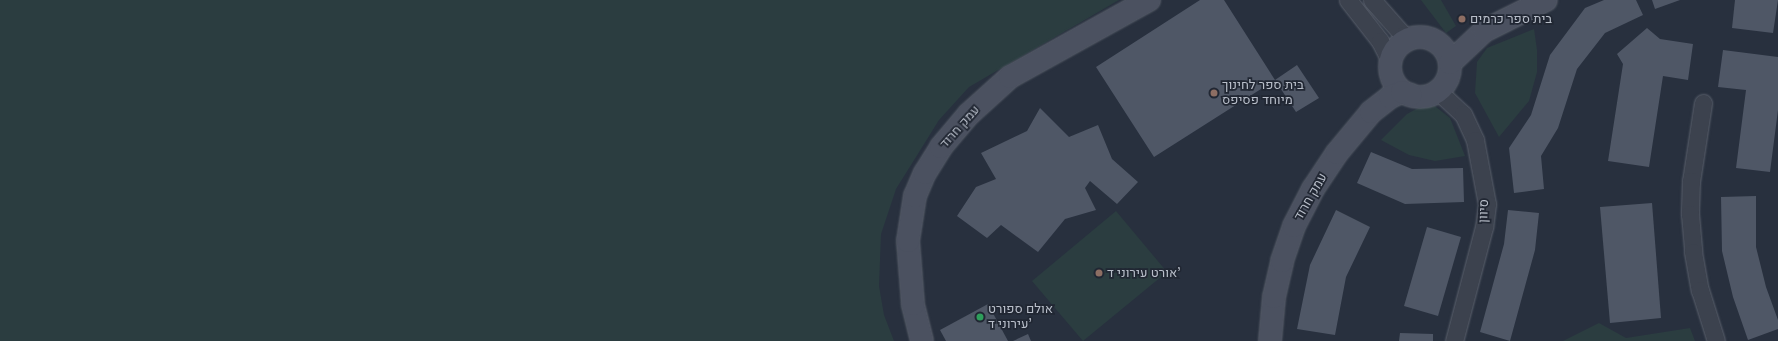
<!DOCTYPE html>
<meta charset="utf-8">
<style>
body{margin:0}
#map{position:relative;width:1778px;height:341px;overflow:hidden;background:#28303e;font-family:"Space Grotesk",Heebo,sans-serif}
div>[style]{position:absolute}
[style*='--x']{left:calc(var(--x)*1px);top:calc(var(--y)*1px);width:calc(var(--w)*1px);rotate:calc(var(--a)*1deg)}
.green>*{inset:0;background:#2b3d40}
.building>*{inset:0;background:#4f5766}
.roads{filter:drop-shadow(0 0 1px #5a606c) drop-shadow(0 0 1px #5a606c)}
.street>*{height:17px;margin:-8.5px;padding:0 8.5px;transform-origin:8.5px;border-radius:8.5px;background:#3c424e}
.secondary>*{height:22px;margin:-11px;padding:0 11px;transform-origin:11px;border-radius:11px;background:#4b5160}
.secondary>.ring{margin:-11px;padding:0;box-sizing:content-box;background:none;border:22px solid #4b5160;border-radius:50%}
.dots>*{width:11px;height:11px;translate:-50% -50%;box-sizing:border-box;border:2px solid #212733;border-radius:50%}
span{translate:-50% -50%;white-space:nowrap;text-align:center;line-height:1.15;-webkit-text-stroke:3.5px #212733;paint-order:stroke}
.poi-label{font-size:13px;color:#b8bec9}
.left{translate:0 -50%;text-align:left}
.street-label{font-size:13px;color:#b8bec9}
</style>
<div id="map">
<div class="green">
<i style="clip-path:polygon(0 0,1119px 0,969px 87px,939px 120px,896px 189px,881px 234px,879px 286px,884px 315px,894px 341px,0 341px)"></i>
<i style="clip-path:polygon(1421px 0,1441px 0,1456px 26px,1446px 33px)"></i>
<i style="clip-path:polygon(1534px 29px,1537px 50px,1537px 72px,1529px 101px,1499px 137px,1475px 93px,1477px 62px,1487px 48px)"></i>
<i style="clip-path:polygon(1435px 106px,1450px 118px,1465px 156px,1435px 161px,1409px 155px,1381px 140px,1407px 114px,1420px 107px)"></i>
<i style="clip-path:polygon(1116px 211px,1167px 272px,1083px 341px,1032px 281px)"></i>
<i style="clip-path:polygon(1599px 323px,1626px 338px,1690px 328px,1695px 341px,1563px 341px)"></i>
</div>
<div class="building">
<i style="clip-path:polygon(1200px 0,1224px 0,1275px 80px,1297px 65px,1319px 98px,1296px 112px,1275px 80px,1154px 157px,1096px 67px)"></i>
<i style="clip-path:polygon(1604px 0,1636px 0,1643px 15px,1605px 33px,1577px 69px,1558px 128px,1541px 156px,1544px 189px,1514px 193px,1509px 148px,1531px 115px,1550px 55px,1585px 8px)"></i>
<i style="clip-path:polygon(1652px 0,1680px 0,1655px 9px)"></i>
<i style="clip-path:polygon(1735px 0,1778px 0,1773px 33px,1732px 28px)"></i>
<i style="clip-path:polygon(1647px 28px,1660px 39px,1693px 44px,1688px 80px,1663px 76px,1649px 167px,1608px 161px,1623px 64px,1617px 54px)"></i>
<i style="clip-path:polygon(1723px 50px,1778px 57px,1778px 110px,1770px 172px,1736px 168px,1746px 90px,1718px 87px)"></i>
<i style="clip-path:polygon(1040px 108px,1069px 137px,1098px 125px,1112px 159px,1138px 182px,1117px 204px,1090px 181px,1085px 188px,1096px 210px,1065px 219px,1038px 252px,1001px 225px,987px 238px,957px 216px,976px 187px,996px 179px,981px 153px,1027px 131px)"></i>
<i style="clip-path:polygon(1371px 152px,1412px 169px,1463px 168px,1464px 202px,1405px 204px,1357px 183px)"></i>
<i style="clip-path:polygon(1756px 196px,1756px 247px,1766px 287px,1778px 320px,1778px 329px,1748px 340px,1733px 297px,1722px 251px,1721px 197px)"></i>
<i style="clip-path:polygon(1652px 203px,1661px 318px,1610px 323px,1600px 207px)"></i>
<i style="clip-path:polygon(1336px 210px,1370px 227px,1346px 277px,1335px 335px,1297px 329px,1310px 265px)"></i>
<i style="clip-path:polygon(1508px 210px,1539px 213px,1535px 250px,1510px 341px,1480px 332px,1504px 244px)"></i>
<i style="clip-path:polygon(1427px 227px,1461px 237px,1438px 316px,1404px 306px)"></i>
<i style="clip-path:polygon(988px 304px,1008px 341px,946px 341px,940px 330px)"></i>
<i style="clip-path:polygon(1400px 333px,1433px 334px,1433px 341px,1399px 341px)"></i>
<i style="clip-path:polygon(1028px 334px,1031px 341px,1013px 341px)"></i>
</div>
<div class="roads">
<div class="street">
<i style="--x:1348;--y:0;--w:52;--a:52"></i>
<i style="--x:1380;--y:41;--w:25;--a:63"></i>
<i style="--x:1372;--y:0;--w:47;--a:48.5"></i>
<i style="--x:1403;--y:35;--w:12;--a:9"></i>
<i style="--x:1438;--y:91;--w:34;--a:43"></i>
<i style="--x:1463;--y:114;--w:29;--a:65"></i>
<i style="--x:1475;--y:140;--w:65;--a:79.4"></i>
<i style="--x:1487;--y:204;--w:23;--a:97"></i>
<i style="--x:1484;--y:227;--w:118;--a:104.7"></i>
<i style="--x:1703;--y:103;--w:79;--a:98.7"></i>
<i style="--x:1691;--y:181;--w:33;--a:92"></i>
<i style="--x:1690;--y:214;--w:38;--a:85"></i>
<i style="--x:1693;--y:252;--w:39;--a:80"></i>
<i style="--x:1700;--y:290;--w:53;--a:72.6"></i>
</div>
<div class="secondary">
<i class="ring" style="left:1390px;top:37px;width:38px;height:38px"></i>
<i style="--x:1450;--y:63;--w:47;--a:-43.3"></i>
<i style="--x:1484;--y:31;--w:69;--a:-26.6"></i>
<i style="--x:922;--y:341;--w:38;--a:-104"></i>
<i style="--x:913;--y:304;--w:63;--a:-94.5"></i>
<i style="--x:908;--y:241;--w:46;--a:-81.2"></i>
<i style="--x:915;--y:196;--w:25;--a:-67"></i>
<i style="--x:925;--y:173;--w:31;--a:-58"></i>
<i style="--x:941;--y:147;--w:43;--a:-49.7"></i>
<i style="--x:969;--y:114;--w:55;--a:-42.1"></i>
<i style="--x:1010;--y:77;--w:159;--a:-29"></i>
<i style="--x:1270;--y:341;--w:44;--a:-84.8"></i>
<i style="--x:1274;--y:297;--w:37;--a:-77"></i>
<i style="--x:1282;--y:261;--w:37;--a:-71"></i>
<i style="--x:1294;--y:226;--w:42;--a:-62.8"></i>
<i style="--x:1313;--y:189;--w:43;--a:-56.3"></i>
<i style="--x:1337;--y:153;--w:53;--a:-50.3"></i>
<i style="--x:1371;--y:112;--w:24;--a:-38"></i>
<i style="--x:1390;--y:97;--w:13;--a:-23"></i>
<i style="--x:1402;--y:92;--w:9;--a:18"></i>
</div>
</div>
<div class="dots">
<i style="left:1462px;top:19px;background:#8d6e63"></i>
<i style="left:1214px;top:93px;background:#8d6e63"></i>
<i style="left:1099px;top:273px;background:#8d6e63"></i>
<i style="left:980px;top:317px;background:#2e9e5b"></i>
</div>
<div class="poi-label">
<span class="left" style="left:1470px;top:19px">בית ספר כרמים</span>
<span class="left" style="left:1222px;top:93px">בית ספר לחינוך<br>מיוחד פסיפס</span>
<span class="left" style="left:1107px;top:273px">אורט עירוני ד'</span>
<span class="left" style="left:988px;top:317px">אולם ספורט<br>עירוני ד'</span>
</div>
<div class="street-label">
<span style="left:960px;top:127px;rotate:-48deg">עמק חרוד</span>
<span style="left:1311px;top:197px;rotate:-60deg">עמק חרוד</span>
<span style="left:1484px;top:211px;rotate:-88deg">סיוון</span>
</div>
</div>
